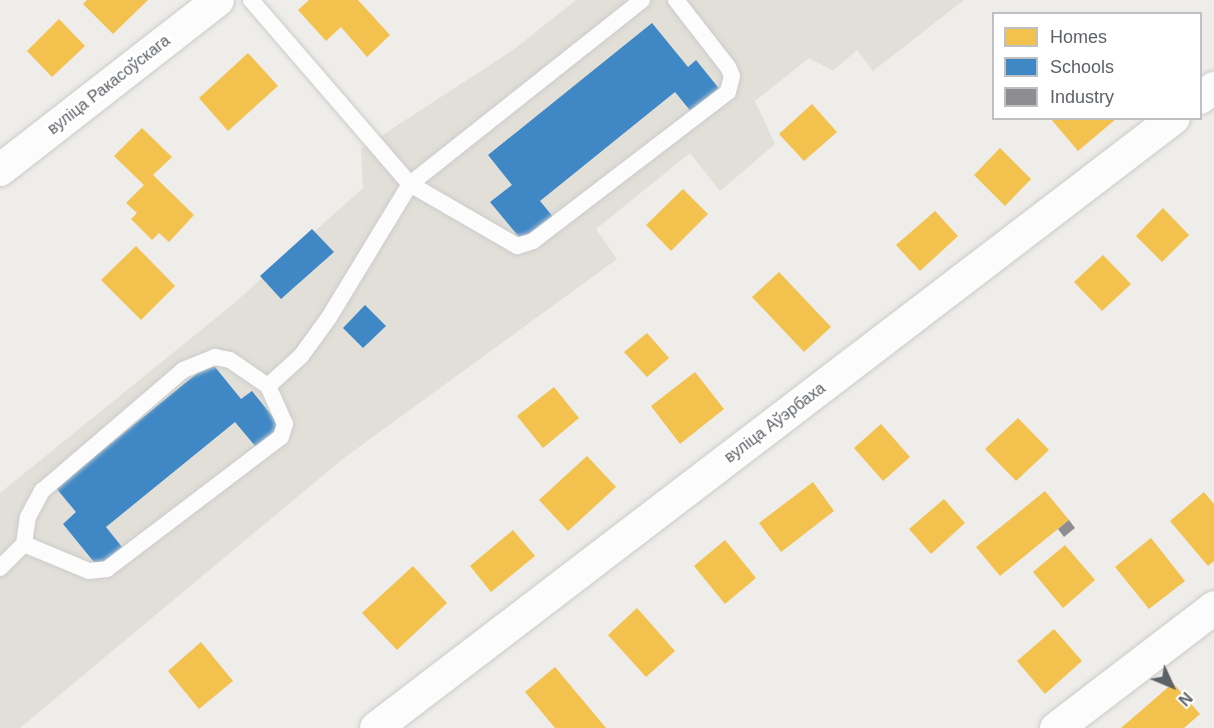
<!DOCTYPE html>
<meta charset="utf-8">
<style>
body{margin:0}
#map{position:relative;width:1214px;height:728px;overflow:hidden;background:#eeede9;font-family:Helvetica,sans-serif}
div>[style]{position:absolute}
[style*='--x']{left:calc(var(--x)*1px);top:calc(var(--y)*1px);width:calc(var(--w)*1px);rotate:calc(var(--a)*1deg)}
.education>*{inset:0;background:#e1dfd8}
.homes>*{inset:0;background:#f2c14e}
.schools>*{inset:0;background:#3f88c5}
.industry>*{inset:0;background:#8d8d92}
.roads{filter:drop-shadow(0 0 2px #cbcbcb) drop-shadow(0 0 2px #cbcbcb)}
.service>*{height:16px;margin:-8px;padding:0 8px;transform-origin:8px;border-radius:8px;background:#fcfcfc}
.minor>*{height:32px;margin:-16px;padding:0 16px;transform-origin:16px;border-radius:16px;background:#fcfcfc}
.tertiary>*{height:33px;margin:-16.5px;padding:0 16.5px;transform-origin:16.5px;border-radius:16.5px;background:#fcfcfc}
span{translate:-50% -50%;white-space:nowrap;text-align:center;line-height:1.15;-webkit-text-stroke:6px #fff;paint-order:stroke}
.street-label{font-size:16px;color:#5d6267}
.legend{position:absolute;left:992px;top:12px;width:210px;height:108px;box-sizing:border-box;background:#fff;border:2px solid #bec0c2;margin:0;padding:8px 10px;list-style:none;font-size:18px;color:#5d6267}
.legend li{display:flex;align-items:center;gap:12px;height:30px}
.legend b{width:30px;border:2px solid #bec0c2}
.north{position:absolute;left:1142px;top:656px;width:60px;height:60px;-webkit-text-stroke:4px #fff;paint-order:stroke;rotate:134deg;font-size:16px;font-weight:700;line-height:24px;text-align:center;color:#5d6267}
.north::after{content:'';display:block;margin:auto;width:21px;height:27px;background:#5d6267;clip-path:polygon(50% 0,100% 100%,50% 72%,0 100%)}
</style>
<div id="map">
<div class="education">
<i style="clip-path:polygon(576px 0,964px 0,873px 71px,857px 50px,833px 71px,809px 58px,755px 101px,775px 144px,720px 191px,690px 153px,596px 229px,617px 259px,344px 458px,20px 728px,0 728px,0 493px,232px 305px,363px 188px,361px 149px,513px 50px)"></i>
</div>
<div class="homes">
<i style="clip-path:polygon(87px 0,148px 0,113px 34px,83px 4px)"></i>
<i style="clip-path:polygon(309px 0,358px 0,390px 35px,367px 57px,341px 27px,326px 41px,298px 10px)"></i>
<i style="clip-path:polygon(59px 19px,85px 46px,52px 77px,27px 51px)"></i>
<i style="clip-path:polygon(248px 53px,278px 86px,228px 131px,199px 98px)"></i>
<i style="clip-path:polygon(812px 104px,837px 132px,804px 161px,779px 134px)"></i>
<i style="clip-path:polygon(1050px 118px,1117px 118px,1078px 151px)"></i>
<i style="clip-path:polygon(142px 128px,172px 157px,153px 175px,194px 215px,169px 242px,159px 233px,152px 240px,131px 219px,137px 213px,126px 203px,144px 185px,114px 156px)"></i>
<i style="clip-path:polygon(1000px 148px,1031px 179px,1005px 206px,974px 175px)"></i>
<i style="clip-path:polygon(683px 189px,708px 214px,671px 251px,646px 225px)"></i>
<i style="clip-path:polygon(1163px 208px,1189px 235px,1162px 262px,1136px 236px)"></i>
<i style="clip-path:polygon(935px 211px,958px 236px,920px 271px,896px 245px)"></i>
<i style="clip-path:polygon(136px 246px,175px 286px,141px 320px,101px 280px)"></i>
<i style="clip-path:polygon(1103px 255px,1131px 284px,1102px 311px,1074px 282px)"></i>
<i style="clip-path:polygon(779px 272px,831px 327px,804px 352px,752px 297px)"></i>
<i style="clip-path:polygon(647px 333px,669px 358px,647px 377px,624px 352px)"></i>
<i style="clip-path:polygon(695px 372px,724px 409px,680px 444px,651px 406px)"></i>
<i style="clip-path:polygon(554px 387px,579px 418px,543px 448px,517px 416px)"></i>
<i style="clip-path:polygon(1018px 418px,1049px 450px,1016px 481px,985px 449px)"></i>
<i style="clip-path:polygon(881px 424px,910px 457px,883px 481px,854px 448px)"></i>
<i style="clip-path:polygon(587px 456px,616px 487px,568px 531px,539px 500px)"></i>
<i style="clip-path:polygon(813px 482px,834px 511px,781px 552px,759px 523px)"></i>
<i style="clip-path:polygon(1045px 491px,1069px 520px,1000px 576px,976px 547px)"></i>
<i style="clip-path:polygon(1204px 492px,1214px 504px,1214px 561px,1208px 566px,1170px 521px)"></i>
<i style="clip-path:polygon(944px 499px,965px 523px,931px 554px,909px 529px)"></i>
<i style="clip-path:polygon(513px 530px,535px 556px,491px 592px,470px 566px)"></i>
<i style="clip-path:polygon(1151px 538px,1185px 581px,1149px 609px,1115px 567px)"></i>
<i style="clip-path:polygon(725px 540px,756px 578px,725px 604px,694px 566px)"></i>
<i style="clip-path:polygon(1065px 545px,1095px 580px,1063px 608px,1033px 572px)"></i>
<i style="clip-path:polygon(413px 566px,447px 603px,397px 650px,362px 613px)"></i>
<i style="clip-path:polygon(637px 608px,675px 651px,646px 677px,608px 635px)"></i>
<i style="clip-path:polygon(1054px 629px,1082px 661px,1045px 694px,1017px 661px)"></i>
<i style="clip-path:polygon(201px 642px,233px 681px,199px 709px,168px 671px)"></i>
<i style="clip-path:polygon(555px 667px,606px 728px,555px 728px,525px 692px)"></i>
<i style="clip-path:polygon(1173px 683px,1200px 714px,1184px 728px,1121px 728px)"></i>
</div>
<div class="schools">
<i style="clip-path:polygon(652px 23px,688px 67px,696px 60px,721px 91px,693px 114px,675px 92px,540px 201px,554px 218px,524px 243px,490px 202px,512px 185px,488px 155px)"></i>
<i style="clip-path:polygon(312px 229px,334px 252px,281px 299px,260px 276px)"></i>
<i style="clip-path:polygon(365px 305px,386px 326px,363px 348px,343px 328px)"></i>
<i style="clip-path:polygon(211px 362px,241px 399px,252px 391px,281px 427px,256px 447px,235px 422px,106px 527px,122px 547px,98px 567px,63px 524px,76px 512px,56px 488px)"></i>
</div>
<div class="industry">
<i style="clip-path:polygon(1069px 520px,1075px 528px,1064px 537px,1058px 529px)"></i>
</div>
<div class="roads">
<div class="service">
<i style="--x:251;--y:0;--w:243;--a:49.2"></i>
<i style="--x:410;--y:184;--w:124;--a:30.1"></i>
<i style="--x:517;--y:246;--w:17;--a:-17"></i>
<i style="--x:533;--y:241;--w:245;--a:-37.4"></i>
<i style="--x:728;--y:92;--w:16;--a:-76"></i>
<i style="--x:732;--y:76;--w:10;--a:-114"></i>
<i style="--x:728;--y:67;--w:85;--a:-127.8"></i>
<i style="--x:24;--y:544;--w:70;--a:22.6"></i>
<i style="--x:89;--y:571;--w:18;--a:-6"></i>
<i style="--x:107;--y:569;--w:218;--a:-37.2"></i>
<i style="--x:281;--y:437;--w:14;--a:-73"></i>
<i style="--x:285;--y:424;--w:42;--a:-114.1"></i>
<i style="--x:0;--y:568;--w:34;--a:-45"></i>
<i style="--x:24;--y:544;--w:27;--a:-82"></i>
<i style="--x:28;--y:517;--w:30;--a:-62"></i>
<i style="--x:42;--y:491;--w:186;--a:-40.6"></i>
<i style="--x:183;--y:370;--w:35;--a:-22"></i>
<i style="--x:215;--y:357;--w:15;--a:11"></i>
<i style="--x:230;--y:360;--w:46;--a:34.4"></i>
<i style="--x:268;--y:386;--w:45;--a:-42.3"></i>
<i style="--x:301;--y:356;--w:46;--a:-53.9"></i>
<i style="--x:328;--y:319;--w:158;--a:-58.7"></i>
<i style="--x:410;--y:184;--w:296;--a:-38.4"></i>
</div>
<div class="minor">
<i style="--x:1200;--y:98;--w:17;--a:-36"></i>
<i style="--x:0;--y:170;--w:276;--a:-37.9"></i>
<i style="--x:376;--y:728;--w:1004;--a:-37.39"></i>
</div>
<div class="tertiary">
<i style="--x:1056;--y:728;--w:199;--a:-37.4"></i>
</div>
</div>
<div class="street-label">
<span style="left:109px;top:85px;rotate:-38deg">вуліца Ракасоўскага</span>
<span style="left:775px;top:423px;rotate:-37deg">вуліца Аўэрбаха</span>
</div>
<ul class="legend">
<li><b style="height:16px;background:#f2c14e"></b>Homes</li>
<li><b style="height:16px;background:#3f88c5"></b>Schools</li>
<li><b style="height:16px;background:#8d8d92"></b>Industry</li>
</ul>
<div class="north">N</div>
</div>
